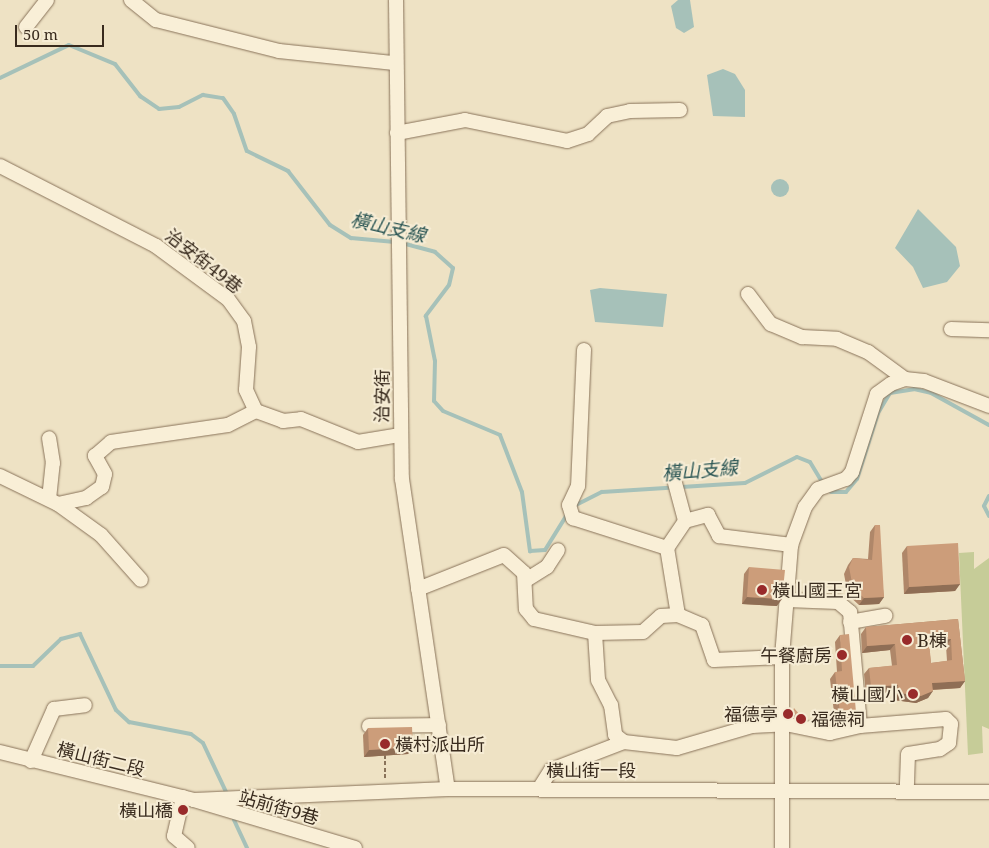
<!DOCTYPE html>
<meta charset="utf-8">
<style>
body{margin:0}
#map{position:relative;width:989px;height:848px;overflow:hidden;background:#eee2c4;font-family:"Noto Serif","Noto Sans TC",serif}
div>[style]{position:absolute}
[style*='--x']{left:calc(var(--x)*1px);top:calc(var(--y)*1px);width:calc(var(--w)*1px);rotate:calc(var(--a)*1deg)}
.green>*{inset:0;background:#c6cc98}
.water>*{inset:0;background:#a6c1b9}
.round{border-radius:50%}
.stream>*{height:4px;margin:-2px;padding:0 2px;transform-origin:2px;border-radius:2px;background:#a6c1b9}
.path>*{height:2px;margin-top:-1px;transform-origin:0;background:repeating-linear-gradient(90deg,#89735a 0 4px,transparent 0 6.5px)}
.roads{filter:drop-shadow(0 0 1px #89735a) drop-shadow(0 0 1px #89735a)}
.minor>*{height:14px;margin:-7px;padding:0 7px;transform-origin:7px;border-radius:7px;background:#f9efd7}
.wall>*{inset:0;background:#af8769}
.shaded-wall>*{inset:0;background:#8f6e55}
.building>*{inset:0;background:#cc9d7a}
.dots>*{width:14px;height:14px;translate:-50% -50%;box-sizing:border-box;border:2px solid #f6ecd4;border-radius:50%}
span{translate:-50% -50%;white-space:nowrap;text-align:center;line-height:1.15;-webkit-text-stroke:4px #f6ecd4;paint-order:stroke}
.street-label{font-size:18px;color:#392b1e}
.poi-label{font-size:18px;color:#392b1e}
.left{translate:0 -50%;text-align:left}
.right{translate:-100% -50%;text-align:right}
.water-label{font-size:19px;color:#2e5856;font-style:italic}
.scale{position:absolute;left:15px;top:25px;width:89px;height:22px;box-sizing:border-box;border:2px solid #392b1e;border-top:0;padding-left:6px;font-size:15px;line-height:18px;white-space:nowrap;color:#392b1e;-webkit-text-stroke:4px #f6ecd4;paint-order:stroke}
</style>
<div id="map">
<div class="green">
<i style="clip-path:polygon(974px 552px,974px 569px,989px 558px,989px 729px,982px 726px,983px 753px,968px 755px,959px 553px)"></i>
</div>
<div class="water">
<i style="clip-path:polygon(678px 0,690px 0,694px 27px,684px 33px,676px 28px,671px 6px)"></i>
<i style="clip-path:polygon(723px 69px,735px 74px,745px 90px,745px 117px,713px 116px,707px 75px)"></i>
<i class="round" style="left:771px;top:179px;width:18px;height:18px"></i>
<i style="clip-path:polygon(918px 209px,956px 247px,960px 266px,947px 282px,923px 288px,913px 267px,895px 248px)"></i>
<i style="clip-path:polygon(600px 288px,667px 294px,663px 327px,595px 322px,590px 290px)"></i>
</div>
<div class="stream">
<i style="--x:0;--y:78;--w:76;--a:-25.6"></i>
<i style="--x:69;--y:45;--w:50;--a:22.4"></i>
<i style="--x:115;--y:64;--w:41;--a:52"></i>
<i style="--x:140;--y:96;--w:23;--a:34"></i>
<i style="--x:159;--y:109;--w:20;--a:-6"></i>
<i style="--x:179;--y:107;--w:27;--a:-27"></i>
<i style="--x:203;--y:95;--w:20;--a:9"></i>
<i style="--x:223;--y:98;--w:19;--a:55"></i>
<i style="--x:234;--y:114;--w:39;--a:71"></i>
<i style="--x:247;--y:151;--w:46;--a:26"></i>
<i style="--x:288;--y:171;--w:68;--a:52.1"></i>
<i style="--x:330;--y:225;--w:25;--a:32"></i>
<i style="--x:351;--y:238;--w:44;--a:5.2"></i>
<i style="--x:402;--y:243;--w:34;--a:15"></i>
<i style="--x:435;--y:252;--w:24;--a:42"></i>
<i style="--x:453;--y:268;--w:17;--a:103"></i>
<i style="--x:449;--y:285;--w:39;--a:127"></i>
<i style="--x:426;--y:316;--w:46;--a:78.7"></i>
<i style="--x:435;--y:361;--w:40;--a:91.4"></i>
<i style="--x:434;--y:401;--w:13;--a:48"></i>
<i style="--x:443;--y:411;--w:62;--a:22.8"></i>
<i style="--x:500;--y:435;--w:61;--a:68.9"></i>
<i style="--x:522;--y:492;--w:60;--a:82.3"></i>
<i style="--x:530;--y:551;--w:15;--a:-4"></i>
<i style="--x:545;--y:550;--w:44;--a:-58.1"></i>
<i style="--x:831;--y:492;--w:15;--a:0"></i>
<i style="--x:846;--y:492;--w:17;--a:-50"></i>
<i style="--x:857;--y:479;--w:69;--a:-72.3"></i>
<i style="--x:878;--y:413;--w:23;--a:-59"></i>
<i style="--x:890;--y:393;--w:24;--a:-9"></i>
<i style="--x:914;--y:389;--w:17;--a:13"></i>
<i style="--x:931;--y:393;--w:66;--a:28.9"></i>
<i style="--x:989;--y:496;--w:11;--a:117"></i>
<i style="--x:984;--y:506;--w:11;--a:63"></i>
<i style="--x:574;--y:506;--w:31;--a:-27"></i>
<i style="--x:602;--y:492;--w:143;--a:-3.6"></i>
<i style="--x:745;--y:483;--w:58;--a:-26.6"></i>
<i style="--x:797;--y:457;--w:14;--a:21"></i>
<i style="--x:810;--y:462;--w:26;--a:59"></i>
<i style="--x:0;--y:666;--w:33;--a:0"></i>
<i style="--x:33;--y:666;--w:39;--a:-44"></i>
<i style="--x:61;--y:639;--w:20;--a:-15"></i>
<i style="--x:80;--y:634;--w:84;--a:64.7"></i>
<i style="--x:116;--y:710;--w:18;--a:43"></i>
<i style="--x:129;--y:722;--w:63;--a:11"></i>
<i style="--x:191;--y:734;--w:15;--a:37"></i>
<i style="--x:203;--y:743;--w:56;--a:64.8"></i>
<i style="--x:234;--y:820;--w:31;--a:65"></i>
</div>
<div class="path">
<i style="--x:385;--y:755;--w:23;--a:90"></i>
</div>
<div class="roads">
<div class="minor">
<i style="--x:131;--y:0;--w:32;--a:39"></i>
<i style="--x:156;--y:20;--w:127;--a:14.1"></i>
<i style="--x:279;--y:51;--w:116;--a:6"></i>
<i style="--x:396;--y:0;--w:479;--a:89.3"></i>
<i style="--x:402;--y:479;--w:313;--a:81.6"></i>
<i style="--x:26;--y:27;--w:34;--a:-52"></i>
<i style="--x:397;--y:133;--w:69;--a:-10.8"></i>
<i style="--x:465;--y:120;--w:104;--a:11.6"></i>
<i style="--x:567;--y:141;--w:22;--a:-18"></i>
<i style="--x:588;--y:134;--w:26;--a:-43"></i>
<i style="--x:607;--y:116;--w:24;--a:-12"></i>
<i style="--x:630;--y:111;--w:50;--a:-1.1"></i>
<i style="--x:0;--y:166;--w:175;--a:27.1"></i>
<i style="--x:156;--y:246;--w:89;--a:36.4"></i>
<i style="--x:228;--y:299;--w:27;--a:54"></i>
<i style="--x:244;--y:321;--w:26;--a:79"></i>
<i style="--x:249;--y:347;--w:43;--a:94"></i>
<i style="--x:246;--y:390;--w:23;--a:65"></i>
<i style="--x:256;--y:411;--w:29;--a:20"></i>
<i style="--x:283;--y:421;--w:18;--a:-6"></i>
<i style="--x:301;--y:419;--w:61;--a:22"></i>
<i style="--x:358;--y:442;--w:43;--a:-9.5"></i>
<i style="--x:748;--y:294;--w:38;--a:53"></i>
<i style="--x:771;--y:324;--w:34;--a:23"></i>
<i style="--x:802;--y:337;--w:35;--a:3"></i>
<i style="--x:837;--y:339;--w:34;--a:23"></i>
<i style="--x:868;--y:352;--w:46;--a:36.1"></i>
<i style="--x:951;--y:329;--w:38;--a:2"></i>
<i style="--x:584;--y:350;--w:136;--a:92.5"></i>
<i style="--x:578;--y:486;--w:21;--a:115"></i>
<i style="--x:569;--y:505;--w:14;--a:73"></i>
<i style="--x:573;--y:518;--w:99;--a:17.7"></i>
<i style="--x:0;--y:476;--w:64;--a:25.8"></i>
<i style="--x:58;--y:504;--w:53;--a:35.8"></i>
<i style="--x:101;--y:535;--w:60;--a:48.4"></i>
<i style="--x:675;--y:483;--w:39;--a:75"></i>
<i style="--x:49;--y:499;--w:36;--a:-84"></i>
<i style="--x:53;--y:463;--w:25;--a:-99"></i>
<i style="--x:58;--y:504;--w:29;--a:-12"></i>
<i style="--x:86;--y:498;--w:19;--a:-35"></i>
<i style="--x:102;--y:487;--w:13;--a:-77"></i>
<i style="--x:105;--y:474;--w:21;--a:-119"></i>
<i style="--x:95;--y:456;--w:21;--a:-41"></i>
<i style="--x:111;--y:442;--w:118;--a:-8.3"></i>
<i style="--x:228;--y:425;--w:31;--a:-27"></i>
<i style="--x:526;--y:580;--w:25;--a:-32"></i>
<i style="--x:547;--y:567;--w:20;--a:-57"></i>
<i style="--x:418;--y:589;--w:92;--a:-21.6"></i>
<i style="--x:504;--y:555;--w:27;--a:42"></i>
<i style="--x:524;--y:573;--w:36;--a:87"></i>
<i style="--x:526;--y:609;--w:13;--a:51"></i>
<i style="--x:534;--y:619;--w:63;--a:12.9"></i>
<i style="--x:595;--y:633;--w:48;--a:-1.2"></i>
<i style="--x:643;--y:632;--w:24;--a:-42"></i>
<i style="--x:661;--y:616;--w:17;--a:-3"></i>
<i style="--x:678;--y:615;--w:26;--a:23"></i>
<i style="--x:702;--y:625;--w:37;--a:71"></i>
<i style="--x:714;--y:660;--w:68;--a:-2.5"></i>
<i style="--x:787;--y:600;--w:51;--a:2.2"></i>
<i style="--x:838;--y:602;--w:16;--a:40"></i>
<i style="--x:850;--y:612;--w:114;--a:85"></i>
<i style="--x:678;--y:615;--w:68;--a:-99.3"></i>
<i style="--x:667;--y:548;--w:32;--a:-56"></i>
<i style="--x:685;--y:521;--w:24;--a:-15"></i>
<i style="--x:708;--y:515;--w:24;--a:62"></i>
<i style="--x:719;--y:536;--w:73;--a:7.1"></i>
<i style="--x:850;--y:622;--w:36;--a:-10"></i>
<i style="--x:595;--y:633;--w:47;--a:86.3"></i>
<i style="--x:598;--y:680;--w:28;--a:63"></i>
<i style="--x:611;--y:705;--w:30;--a:82"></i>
<i style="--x:615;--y:735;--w:11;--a:38"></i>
<i style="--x:624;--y:742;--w:53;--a:6.5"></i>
<i style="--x:677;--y:748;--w:78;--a:-16.3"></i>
<i style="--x:752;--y:726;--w:33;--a:-3"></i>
<i style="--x:785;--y:724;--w:46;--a:11.3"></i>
<i style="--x:830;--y:733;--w:31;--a:-13"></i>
<i style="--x:860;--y:726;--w:86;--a:-4.7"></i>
<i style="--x:946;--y:719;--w:7;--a:45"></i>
<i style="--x:951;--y:724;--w:19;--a:96"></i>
<i style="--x:949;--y:743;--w:11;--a:146"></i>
<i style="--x:940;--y:749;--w:32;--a:171"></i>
<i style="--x:908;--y:754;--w:34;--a:92"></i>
<i style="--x:369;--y:726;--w:70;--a:-0.8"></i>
<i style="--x:0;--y:752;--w:200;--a:13.9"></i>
<i style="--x:194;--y:800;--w:168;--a:16.6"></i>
<i style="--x:31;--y:761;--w:57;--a:-66.1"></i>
<i style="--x:54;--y:709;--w:31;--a:-7"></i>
<i style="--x:539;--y:789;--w:22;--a:-58"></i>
<i style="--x:551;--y:770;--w:78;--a:-21"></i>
<i style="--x:183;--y:797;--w:40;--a:103"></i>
<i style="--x:174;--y:836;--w:18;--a:41"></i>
<i style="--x:194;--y:800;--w:254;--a:-2.5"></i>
<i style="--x:448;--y:789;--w:541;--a:0.32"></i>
<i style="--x:782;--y:848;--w:191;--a:-90"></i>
<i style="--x:782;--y:657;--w:112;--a:-85.4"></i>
<i style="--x:791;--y:545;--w:40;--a:-69.8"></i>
<i style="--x:805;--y:507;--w:22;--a:-54"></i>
<i style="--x:818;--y:489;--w:30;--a:-20"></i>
<i style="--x:846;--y:479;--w:9;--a:-49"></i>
<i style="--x:852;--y:472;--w:82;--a:-72.2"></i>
<i style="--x:877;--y:394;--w:17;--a:-36"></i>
<i style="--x:891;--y:384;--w:15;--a:-20"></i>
<i style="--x:905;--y:379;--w:19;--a:6"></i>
<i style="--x:924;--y:381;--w:70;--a:21"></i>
</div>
</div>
<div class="wall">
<i style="clip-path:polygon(875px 525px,884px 597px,879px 604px,859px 605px,848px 595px,844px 574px,848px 565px,853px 558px,868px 559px,870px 532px)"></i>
<i style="clip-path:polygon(907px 546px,960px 584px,955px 591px,904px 594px,902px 553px)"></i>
<i style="clip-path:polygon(749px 567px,777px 606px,742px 604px,744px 574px)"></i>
<i style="clip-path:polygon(evenodd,958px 619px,965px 681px,960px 688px,933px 690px,928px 698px,916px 703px,894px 700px,893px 692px,866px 694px,864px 674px,869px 668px,892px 666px,890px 650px,862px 653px,861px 634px,866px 627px,958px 619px,946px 646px,947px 661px,931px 663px,929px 647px,946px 646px)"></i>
<i style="clip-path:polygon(840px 635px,851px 719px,835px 721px,830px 679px,835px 672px,837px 672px,835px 642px)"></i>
<i style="clip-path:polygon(368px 728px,413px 747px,408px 754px,364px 757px,363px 735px)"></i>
</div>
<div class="shaded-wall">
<i style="clip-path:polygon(960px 584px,955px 591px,904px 594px,909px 587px)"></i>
<i style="clip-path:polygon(747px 597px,782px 599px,777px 606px,742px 604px)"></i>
<i style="clip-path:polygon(884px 597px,879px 604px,859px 605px,864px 598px)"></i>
<i style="clip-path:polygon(951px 639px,946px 646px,924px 648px,929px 641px)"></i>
<i style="clip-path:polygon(895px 644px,890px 650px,862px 653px,867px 646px)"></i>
<i style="clip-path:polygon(965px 681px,960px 688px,927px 690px,932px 683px)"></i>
<i style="clip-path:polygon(898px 685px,893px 692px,866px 694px,871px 687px)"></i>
<i style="clip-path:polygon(933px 691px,928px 698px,916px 703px,894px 700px,899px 693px)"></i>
<i style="clip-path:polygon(856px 712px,851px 719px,835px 721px,840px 714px)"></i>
<i style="clip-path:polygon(792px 714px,800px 715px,798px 718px,791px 716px)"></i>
<i style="clip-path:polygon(413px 747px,408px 754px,364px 757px,369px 750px)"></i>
</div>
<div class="building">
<i style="clip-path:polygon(875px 525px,880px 525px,884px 597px,864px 598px,853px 588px,849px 567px,853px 558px,872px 560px)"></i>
<i style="clip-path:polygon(958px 543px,960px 584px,909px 587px,907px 546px)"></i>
<i style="clip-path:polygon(749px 567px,785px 570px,782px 599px,747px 597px)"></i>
<i style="clip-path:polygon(evenodd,958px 619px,965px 681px,932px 683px,933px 691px,921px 696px,899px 693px,898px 685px,871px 687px,869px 668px,897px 665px,895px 644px,867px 646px,866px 627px,958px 619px,951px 639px,952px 660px,931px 663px,929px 641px,951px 639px)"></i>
<i style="clip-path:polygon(849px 634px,856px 712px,840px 714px,835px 672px,842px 671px,840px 635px)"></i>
<i style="clip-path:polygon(794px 708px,800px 715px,792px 714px)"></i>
<i style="clip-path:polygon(412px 727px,413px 747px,369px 750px,368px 728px)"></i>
</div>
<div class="dots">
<i style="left:762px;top:590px;background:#982a2a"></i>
<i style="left:907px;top:640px;background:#982a2a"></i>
<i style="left:842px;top:655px;background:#982a2a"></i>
<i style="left:913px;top:694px;background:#982a2a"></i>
<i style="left:788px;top:714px;background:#982a2a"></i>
<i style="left:801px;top:719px;background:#982a2a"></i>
<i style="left:385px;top:744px;background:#982a2a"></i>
<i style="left:183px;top:810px;background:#982a2a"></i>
</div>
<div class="street-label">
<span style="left:204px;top:261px;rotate:38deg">治安街49巷</span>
<span style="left:382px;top:396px;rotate:-89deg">治安街</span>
<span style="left:101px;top:759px;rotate:14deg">橫山街二段</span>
<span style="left:591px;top:770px">橫山街一段</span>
<span style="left:279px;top:807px;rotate:16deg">站前街9巷</span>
</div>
<div class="poi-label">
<span class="left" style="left:772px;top:590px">橫山國王宮</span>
<span class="left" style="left:917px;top:640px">B棟</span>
<span class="right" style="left:832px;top:655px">午餐廚房</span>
<span class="right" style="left:903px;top:694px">橫山國小</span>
<span class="right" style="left:778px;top:714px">福德亭</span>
<span class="left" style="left:811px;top:719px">福德祠</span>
<span class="left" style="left:395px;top:744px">橫村派出所</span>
<span class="right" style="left:173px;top:810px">橫山橋</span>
</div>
<div class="water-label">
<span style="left:388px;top:228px;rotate:13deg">橫山支線</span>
<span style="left:700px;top:471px;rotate:-5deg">橫山支線</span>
</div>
<div class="scale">50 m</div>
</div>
